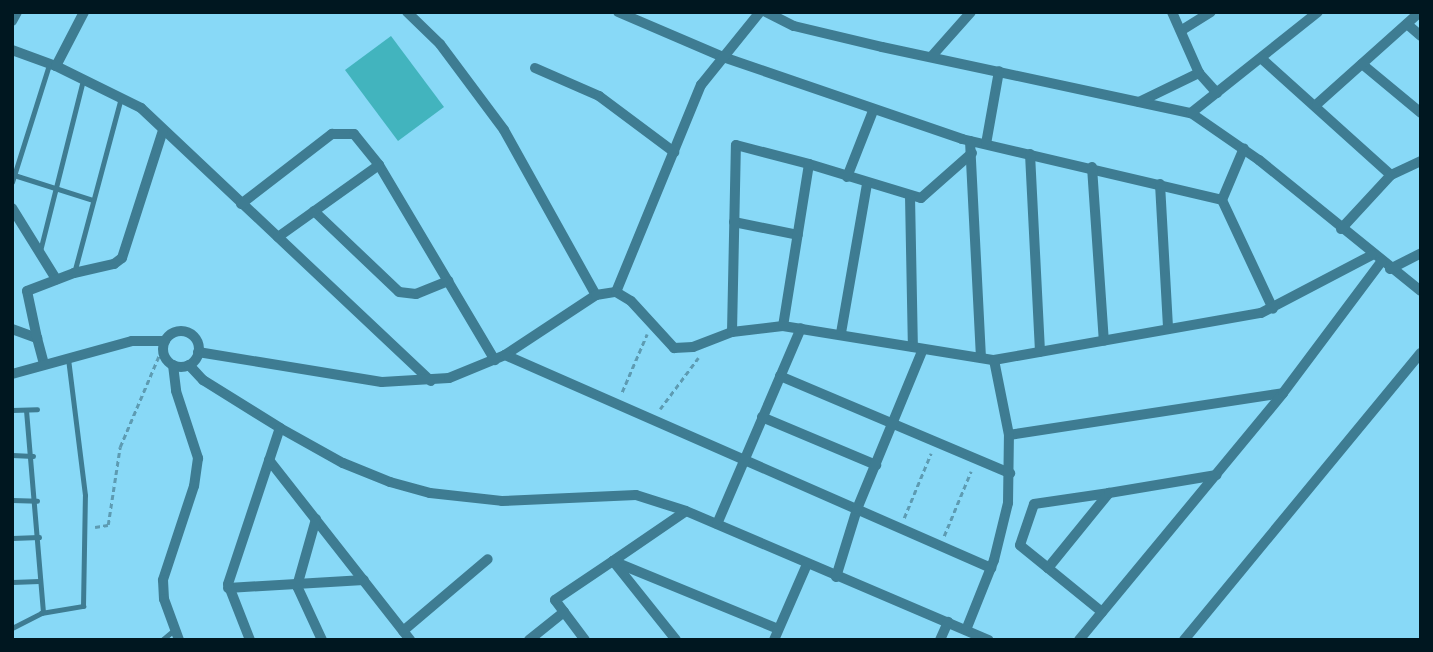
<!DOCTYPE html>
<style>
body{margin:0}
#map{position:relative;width:1433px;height:652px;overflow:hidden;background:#88d9f7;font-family:Arial,sans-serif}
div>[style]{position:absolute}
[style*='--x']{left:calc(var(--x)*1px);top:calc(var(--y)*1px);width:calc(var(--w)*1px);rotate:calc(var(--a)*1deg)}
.building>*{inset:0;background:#42b4be}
.path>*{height:2.5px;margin-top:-1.25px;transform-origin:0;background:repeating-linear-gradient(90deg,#5d9bb2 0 5px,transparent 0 8.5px)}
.service>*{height:5px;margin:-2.5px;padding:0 2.5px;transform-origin:2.5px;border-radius:2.5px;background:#3e7c92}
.minor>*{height:10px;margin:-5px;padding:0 5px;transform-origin:5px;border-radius:5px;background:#3e7c92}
.minor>.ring{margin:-5px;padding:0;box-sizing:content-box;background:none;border:10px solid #3e7c92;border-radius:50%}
span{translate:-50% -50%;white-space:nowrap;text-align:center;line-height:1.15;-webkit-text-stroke:7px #d4f2fe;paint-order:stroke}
.frame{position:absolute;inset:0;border:14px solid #001720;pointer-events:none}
</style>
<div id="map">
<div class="building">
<i style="clip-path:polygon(391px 36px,444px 107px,398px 141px,345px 70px)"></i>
</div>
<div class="path">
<i style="--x:622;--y:392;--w:63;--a:-66.7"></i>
<i style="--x:660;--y:409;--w:64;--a:-53.3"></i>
<i style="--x:904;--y:518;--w:70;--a:-67.4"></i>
<i style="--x:95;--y:527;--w:13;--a:-9"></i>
<i style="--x:108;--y:525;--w:79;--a:-81.3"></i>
<i style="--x:120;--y:447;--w:104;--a:-66.9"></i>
<i style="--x:944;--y:536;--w:70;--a:-67.4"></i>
</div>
<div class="service">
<i style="--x:14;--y:175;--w:83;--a:17.6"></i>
<i style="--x:12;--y:182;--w:123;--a:-72.5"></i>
<i style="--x:40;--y:251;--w:176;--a:-75.9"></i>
<i style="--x:74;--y:273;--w:182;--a:-75"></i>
<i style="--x:12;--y:410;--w:25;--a:-2"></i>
<i style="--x:26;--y:410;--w:203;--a:85.2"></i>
<i style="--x:12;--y:455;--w:21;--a:3"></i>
<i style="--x:12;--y:500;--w:25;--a:2"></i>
<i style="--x:12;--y:538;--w:27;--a:-2"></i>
<i style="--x:12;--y:582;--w:27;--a:-2"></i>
<i style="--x:12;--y:628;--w:33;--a:-27"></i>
<i style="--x:41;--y:613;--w:43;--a:-9.5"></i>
<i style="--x:83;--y:606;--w:111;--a:-89"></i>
<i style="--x:85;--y:495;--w:138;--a:-97.1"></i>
<i style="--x:162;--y:640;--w:16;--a:-40"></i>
</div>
<div class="minor">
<i style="--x:407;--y:12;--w:46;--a:44.1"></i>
<i style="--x:440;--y:44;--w:107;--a:53.3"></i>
<i style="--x:504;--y:130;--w:189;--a:60.9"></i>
<i style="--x:618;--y:12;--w:114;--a:23.2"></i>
<i style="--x:723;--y:57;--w:253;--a:18.9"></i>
<i style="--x:962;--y:139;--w:267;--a:13.2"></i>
<i style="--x:1222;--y:200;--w:120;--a:64.9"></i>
<i style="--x:766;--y:12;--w:31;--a:27"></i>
<i style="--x:794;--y:26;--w:90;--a:13.4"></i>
<i style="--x:882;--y:47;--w:316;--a:12.1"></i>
<i style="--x:1191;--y:113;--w:83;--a:34.7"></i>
<i style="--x:1259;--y:160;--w:208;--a:39"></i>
<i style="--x:12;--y:21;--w:10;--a:-61"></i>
<i style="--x:1407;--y:24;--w:18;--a:41"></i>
<i style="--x:1182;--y:30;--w:34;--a:-32"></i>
<i style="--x:12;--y:50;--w:47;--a:20"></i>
<i style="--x:56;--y:66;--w:95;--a:26.3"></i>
<i style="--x:141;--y:108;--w:398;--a:43.3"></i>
<i style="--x:931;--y:57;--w:60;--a:-48.4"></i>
<i style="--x:1262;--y:59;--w:173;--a:42"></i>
<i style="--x:1391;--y:175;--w:33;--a:-25"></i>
<i style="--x:1362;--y:64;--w:77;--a:39.7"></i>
<i style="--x:56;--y:66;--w:61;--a:-62.6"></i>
<i style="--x:535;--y:68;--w:70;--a:23.6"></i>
<i style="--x:599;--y:96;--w:94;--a:36.7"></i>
<i style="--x:1199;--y:73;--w:27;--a:48"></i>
<i style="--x:1139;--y:102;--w:67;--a:-25.8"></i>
<i style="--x:1199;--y:73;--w:67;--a:-113.9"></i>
<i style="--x:1317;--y:104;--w:138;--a:-41.8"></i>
<i style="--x:1191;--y:113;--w:162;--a:-38.5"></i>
<i style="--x:970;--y:141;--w:217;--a:87.1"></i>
<i style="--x:986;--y:144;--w:74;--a:-79.9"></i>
<i style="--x:1030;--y:154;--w:198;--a:87.1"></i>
<i style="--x:809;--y:164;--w:117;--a:16.9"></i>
<i style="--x:921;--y:198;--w:68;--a:-41.4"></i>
<i style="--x:1092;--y:167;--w:174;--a:86.1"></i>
<i style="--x:847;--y:177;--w:71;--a:-68.5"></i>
<i style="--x:1160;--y:184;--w:145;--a:86.8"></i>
<i style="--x:910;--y:196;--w:151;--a:88.9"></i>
<i style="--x:1222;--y:200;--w:56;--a:-67.1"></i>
<i style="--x:241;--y:204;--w:115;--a:-37.6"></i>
<i style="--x:332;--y:134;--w:22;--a:0"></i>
<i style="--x:354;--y:134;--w:40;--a:51"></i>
<i style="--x:379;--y:165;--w:227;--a:59.3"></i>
<i style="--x:12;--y:208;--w:84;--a:58.2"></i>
<i style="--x:314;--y:211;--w:117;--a:43.6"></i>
<i style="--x:399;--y:292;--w:17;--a:7"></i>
<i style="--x:416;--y:294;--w:35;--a:-22"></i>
<i style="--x:734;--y:222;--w:65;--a:11.5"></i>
<i style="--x:1341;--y:229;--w:74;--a:-47.2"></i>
<i style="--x:278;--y:237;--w:124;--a:-35.5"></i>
<i style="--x:1390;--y:269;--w:35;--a:-27"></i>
<i style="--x:616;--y:292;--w:224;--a:-67.7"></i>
<i style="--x:701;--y:85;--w:94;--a:-51.1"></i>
<i style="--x:12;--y:329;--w:27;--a:20"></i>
<i style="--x:37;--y:338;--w:27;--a:75"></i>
<i class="ring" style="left:163px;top:331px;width:26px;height:26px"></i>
<i style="--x:732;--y:332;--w:187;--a:-88.8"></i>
<i style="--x:736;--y:145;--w:75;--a:14.6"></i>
<i style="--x:809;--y:164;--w:164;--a:99.1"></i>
<i style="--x:841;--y:333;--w:151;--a:-80.1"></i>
<i style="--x:37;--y:338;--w:48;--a:-102"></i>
<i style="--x:27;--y:291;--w:50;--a:-21"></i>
<i style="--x:74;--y:273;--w:41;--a:-12.7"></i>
<i style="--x:114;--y:264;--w:10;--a:-37"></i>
<i style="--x:122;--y:258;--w:134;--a:-72.2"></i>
<i style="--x:198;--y:352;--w:186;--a:9.3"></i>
<i style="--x:382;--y:382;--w:67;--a:-3.4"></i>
<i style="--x:449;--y:378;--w:61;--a:-22.3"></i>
<i style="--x:505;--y:355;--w:109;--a:-33.4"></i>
<i style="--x:596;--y:295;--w:20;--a:-9"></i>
<i style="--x:616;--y:292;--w:17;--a:31"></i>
<i style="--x:631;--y:301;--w:64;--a:47.5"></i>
<i style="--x:674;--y:348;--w:19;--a:-3"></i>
<i style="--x:693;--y:347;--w:42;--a:-21"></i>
<i style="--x:732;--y:332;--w:51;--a:-6.7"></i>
<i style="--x:783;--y:326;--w:214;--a:9.2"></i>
<i style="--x:994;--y:360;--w:271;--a:-10"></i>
<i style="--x:1261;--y:313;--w:125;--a:-27.6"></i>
<i style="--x:505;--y:355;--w:531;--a:23.67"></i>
<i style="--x:173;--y:365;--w:26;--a:83"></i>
<i style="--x:176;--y:391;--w:71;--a:71.8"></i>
<i style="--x:198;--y:458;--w:28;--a:98"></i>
<i style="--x:194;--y:486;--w:99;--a:108.3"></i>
<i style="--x:163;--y:580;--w:19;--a:87"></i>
<i style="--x:164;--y:599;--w:44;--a:69.9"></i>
<i style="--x:189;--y:365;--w:21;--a:47"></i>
<i style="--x:203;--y:380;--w:91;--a:31.9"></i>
<i style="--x:280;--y:428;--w:72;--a:29.1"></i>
<i style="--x:343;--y:463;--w:51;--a:22"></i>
<i style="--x:390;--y:482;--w:41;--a:15.4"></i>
<i style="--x:430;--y:493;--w:72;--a:6.3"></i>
<i style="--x:502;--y:501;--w:134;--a:-2.6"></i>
<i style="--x:636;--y:495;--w:52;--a:17.7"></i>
<i style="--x:686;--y:511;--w:329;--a:23.1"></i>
<i style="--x:12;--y:374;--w:124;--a:-15.4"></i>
<i style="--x:132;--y:341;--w:33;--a:0"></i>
<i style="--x:780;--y:376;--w:250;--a:22.9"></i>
<i style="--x:762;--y:417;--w:124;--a:22.8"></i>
<i style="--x:1009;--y:435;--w:277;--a:-8.7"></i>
<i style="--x:269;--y:460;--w:229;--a:51.9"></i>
<i style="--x:316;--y:519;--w:70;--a:105.8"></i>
<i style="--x:297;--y:586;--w:60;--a:65.2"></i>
<i style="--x:717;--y:524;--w:213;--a:-66.8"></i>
<i style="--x:613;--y:561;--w:88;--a:-34.4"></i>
<i style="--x:615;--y:562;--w:176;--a:22.3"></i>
<i style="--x:1048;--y:568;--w:36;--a:-141"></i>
<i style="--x:1020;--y:545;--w:43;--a:-71.1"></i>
<i style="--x:1034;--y:504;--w:76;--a:-8.3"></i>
<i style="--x:836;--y:577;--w:71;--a:-72.8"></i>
<i style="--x:857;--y:509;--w:173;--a:-67.6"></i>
<i style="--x:228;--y:588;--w:136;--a:-3.4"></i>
<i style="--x:1102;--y:612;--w:70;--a:-140.8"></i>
<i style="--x:1048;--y:568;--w:97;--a:-50.9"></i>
<i style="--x:1109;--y:493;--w:109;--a:-9.5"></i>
<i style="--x:966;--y:630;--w:75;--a:-68.2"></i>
<i style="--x:994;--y:560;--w:59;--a:-76.2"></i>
<i style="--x:1008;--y:503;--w:68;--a:-89.2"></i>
<i style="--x:1009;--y:435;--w:76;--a:-101.3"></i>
<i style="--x:403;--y:631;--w:111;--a:-40.3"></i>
<i style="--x:250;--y:640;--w:60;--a:-111.4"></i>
<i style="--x:228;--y:584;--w:164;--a:-71.6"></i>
<i style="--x:529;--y:640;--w:45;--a:-38.7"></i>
<i style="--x:585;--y:640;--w:50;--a:-126.9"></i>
<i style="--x:555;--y:600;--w:70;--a:-33.9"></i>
<i style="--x:613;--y:561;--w:101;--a:51.4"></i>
<i style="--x:774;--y:640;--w:83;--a:-66.5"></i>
<i style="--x:940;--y:640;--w:20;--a:-66"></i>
<i style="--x:1079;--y:640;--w:320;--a:-50.4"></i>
<i style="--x:1283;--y:393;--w:164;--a:-53.2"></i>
<i style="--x:1184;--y:640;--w:372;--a:-50.5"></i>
</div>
<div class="frame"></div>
</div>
